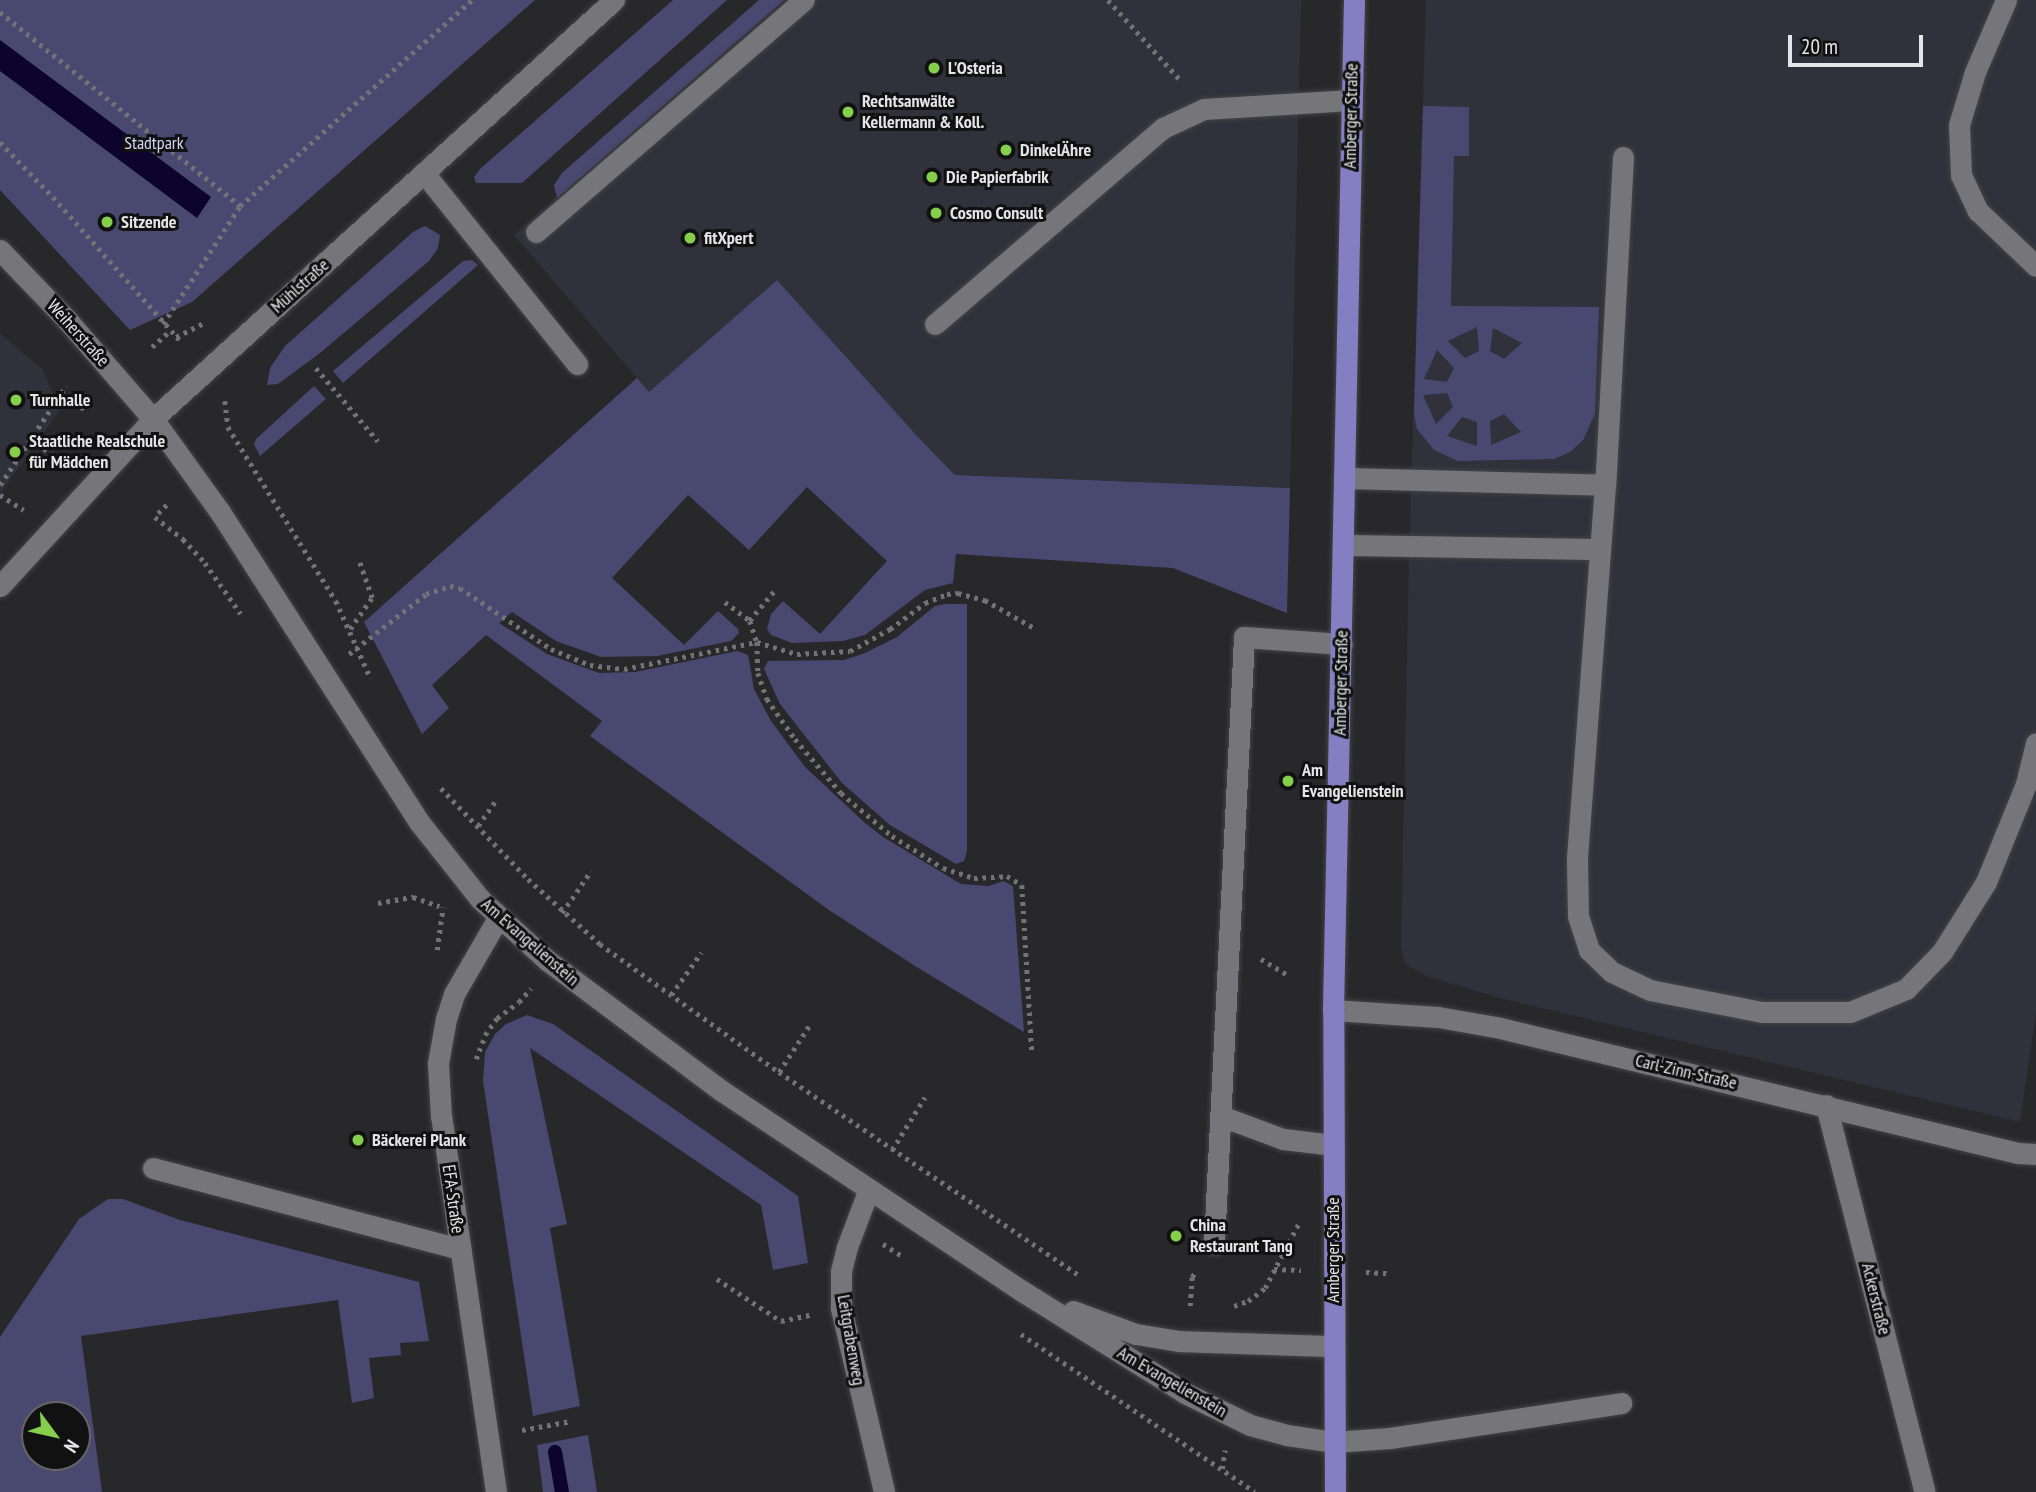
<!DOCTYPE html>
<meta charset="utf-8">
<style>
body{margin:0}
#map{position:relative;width:2036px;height:1492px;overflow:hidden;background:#28282b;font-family:"PT Sans Narrow",sans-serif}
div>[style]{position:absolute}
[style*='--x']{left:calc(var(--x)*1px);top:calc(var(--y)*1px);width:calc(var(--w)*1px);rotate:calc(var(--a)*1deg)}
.built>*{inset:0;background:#30313a}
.green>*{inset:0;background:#494871}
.water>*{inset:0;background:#0c042c}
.stream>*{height:14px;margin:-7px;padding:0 7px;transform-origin:7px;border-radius:7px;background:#0c042c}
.path>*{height:4.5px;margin-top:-2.25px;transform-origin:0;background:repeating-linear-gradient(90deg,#737376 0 3.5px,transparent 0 8.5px)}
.roads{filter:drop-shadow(0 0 2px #444447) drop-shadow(0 0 2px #444447)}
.minor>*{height:21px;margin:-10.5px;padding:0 10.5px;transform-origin:10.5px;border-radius:10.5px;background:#76767a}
.major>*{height:21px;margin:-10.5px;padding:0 10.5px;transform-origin:10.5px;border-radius:10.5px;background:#837fc2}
.dots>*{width:19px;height:19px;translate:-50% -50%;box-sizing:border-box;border:4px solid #111112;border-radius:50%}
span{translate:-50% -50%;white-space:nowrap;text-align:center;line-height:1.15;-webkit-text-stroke:6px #111112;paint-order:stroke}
.poi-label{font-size:18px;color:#e5e5e7;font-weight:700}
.left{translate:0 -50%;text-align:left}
.street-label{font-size:18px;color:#e5e5e7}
.park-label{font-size:18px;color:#d3d5f4}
.north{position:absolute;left:21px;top:1401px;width:70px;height:70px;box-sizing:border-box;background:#111112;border:2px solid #666667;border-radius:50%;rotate:123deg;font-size:19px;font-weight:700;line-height:28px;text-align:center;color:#e5e5e7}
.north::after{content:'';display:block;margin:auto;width:24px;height:32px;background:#85cf4c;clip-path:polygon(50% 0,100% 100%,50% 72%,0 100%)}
.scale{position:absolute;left:1788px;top:35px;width:135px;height:32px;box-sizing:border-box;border:4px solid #e5e5e7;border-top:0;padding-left:9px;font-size:21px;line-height:24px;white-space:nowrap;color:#e5e5e7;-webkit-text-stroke:5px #111112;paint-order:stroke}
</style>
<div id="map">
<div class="built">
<i style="clip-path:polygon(784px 0,1301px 0,1290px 488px,955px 475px,917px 436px,777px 280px,649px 392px,514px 235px)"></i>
<i style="clip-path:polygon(1426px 0,2036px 0,2036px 1012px,2020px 1122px,1504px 999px,1428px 977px,1405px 964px,1401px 947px,1409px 560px)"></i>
<i style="clip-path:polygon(0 333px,43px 370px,60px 410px,0 494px)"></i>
</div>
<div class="green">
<i style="clip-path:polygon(0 0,535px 0,192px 302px,130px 330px,0 190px)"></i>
<i style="clip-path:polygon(673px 0,727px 0,522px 183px,476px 183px,474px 177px,481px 168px)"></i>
<i style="clip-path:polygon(759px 0,784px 0,557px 198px,554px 185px,562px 173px)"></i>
<i style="clip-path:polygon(evenodd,1423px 106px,1469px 107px,1469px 156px,1454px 156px,1451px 306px,1599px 307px,1595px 414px,1583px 440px,1570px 452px,1554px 459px,1458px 461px,1434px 450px,1417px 429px,1414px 414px,1423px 106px,1477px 327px,1479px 351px,1465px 358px,1448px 341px,1477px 327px,1423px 106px,1493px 328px,1522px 343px,1504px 359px,1490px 351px,1493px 328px,1423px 106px,1437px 350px,1454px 368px,1447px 382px,1424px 379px,1437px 350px,1423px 106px,1447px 393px,1453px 407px,1436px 424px,1423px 395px,1447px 393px,1423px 106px,1504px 414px,1521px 432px,1491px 445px,1490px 421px,1504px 414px,1423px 106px,1462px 417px,1477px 422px,1477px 446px,1447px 436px,1462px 417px)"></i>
<i style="clip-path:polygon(425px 226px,440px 235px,438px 248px,429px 261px,320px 353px,278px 384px,267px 385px,270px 368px,285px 346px,413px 232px)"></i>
<i style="clip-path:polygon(472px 260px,478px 265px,343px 383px,333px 371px,463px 261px)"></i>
<i style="clip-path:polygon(777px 280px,917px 436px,955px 475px,1290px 488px,1287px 613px,1173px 568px,956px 554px,953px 583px,925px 590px,865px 635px,843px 641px,792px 643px,771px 635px,767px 629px,771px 614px,783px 601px,820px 634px,887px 561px,807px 487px,749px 550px,688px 495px,612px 578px,684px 645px,718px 611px,738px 629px,739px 633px,731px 641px,657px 656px,601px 657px,556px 641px,512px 612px,499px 623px,547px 654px,599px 673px,635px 672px,737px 651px,748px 655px,754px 689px,771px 721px,805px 767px,864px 822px,883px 837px,961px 884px,989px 886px,1003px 881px,1013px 886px,1024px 1032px,915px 966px,829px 910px,590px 736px,602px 721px,486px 635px,432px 685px,449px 708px,422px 734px,364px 622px,637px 378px,649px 392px)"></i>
<i style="clip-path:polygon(314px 386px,326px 399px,260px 456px,254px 444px,256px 439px)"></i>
<i style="clip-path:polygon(945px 604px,967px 604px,967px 851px,964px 861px,956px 864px,890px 825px,842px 783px,780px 704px,764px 669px,768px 661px,844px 660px,865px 653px,897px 637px,935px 606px)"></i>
<i style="clip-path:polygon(527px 1015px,553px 1024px,798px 1196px,808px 1263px,773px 1270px,761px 1205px,530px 1048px,567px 1224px,550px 1228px,580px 1406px,533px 1416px,483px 1081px,485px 1052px,495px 1034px,506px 1024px)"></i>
<i style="clip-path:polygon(evenodd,108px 1199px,123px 1199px,180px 1220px,419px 1282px,429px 1341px,400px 1343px,401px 1355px,369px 1358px,374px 1398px,352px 1403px,338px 1300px,81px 1336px,102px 1492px,0 1492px,0 1337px,79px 1219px,108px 1199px,35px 1415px,77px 1415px,77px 1457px,35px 1457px,35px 1415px)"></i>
<i style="clip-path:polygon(588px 1435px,597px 1492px,543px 1492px,537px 1445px)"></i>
</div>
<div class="water">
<i style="clip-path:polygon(0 40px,211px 197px,197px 218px,0 71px)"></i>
</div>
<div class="stream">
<i style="--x:555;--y:1452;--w:41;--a:80.1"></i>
</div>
<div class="path">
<i style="--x:1108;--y:0;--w:110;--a:47.9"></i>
<i style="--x:0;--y:12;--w:309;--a:38.9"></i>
<i style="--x:0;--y:142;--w:76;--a:46.1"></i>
<i style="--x:53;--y:197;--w:195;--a:48.5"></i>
<i style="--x:163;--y:324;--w:141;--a:-56.9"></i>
<i style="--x:240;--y:206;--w:310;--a:-41.6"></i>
<i style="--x:176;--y:337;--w:31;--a:-27"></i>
<i style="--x:152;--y:347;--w:24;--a:-42"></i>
<i style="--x:316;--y:368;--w:96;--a:49.7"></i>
<i style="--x:225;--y:401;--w:26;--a:83"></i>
<i style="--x:228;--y:427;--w:205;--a:58.2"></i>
<i style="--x:336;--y:601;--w:85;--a:65.8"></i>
<i style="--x:80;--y:409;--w:14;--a:-39"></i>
<i style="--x:30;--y:439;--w:44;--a:34.8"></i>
<i style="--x:0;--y:485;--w:119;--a:-56.3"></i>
<i style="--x:0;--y:495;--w:28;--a:32"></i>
<i style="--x:167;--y:505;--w:17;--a:135"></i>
<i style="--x:155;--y:517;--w:36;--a:38"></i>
<i style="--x:183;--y:539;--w:33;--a:47"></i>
<i style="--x:205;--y:563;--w:62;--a:54.8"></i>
<i style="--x:774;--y:592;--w:38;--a:130"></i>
<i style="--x:750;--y:621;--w:22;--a:72"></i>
<i style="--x:757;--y:642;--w:42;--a:16.7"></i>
<i style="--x:797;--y:654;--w:53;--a:-3.2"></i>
<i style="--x:850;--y:651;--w:46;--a:-28.8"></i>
<i style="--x:890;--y:629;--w:44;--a:-36.6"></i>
<i style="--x:925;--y:603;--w:24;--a:-22"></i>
<i style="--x:947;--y:594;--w:11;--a:-5"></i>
<i style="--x:958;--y:593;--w:28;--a:15"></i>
<i style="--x:985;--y:600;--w:56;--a:29.7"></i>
<i style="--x:725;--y:602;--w:31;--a:37"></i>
<i style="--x:350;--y:629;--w:38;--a:-55"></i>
<i style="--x:372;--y:598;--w:42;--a:-109.3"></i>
<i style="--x:349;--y:654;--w:98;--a:-37.9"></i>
<i style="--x:426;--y:594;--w:25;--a:-18"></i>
<i style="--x:450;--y:586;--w:10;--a:11"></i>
<i style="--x:460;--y:588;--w:110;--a:33.8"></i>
<i style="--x:551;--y:649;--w:42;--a:22.3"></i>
<i style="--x:590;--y:665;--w:34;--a:7"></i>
<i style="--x:624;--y:669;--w:136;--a:-11.5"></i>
<i style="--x:757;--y:642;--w:31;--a:88"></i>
<i style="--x:758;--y:673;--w:28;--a:71"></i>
<i style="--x:767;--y:699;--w:49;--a:55"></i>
<i style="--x:795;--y:739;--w:71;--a:49.6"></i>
<i style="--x:841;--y:793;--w:67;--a:40.1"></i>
<i style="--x:892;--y:836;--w:60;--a:32.1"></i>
<i style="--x:943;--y:868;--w:33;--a:18"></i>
<i style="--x:974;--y:878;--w:33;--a:-3"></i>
<i style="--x:1007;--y:876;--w:17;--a:31"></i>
<i style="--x:1022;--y:885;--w:166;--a:86.6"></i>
<i style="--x:441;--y:788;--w:126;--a:46.3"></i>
<i style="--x:528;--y:879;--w:97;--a:42.1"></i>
<i style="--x:600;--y:944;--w:220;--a:35.6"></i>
<i style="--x:779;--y:1072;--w:364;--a:34.1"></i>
<i style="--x:478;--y:826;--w:32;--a:-55"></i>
<i style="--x:378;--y:903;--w:36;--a:-10"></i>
<i style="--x:413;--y:897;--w:28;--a:19"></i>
<i style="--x:562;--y:913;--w:51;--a:-55.4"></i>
<i style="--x:437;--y:950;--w:43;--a:-82.1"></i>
<i style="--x:1261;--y:959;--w:31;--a:31"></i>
<i style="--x:671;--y:995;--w:52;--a:-54.5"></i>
<i style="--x:476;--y:1059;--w:26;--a:-69"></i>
<i style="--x:485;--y:1035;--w:21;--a:-55"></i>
<i style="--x:497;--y:1018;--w:27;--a:-36"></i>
<i style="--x:519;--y:1002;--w:18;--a:-49"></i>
<i style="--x:779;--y:1072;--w:55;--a:-56.9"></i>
<i style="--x:892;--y:1150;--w:62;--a:-58.1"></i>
<i style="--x:883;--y:1244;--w:22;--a:32"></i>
<i style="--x:1274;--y:1269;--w:27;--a:2"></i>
<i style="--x:1366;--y:1272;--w:22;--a:3"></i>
<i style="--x:717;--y:1279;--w:77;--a:33.3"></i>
<i style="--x:781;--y:1321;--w:30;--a:-12"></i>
<i style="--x:1190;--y:1306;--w:29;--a:-86"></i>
<i style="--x:1192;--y:1277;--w:7;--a:-56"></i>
<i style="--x:1234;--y:1306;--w:15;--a:-20"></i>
<i style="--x:1248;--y:1301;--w:21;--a:-37"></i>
<i style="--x:1265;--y:1288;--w:73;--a:-62.4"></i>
<i style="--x:1021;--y:1334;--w:282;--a:34"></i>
<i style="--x:522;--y:1430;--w:50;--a:-10.4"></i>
<i style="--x:1222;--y:1469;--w:19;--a:-81"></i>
</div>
<div class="roads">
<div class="minor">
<i style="--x:2006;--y:0;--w:78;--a:113.3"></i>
<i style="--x:1975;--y:72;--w:55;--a:106.8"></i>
<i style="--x:1959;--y:125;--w:50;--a:87.7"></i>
<i style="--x:1961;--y:175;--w:40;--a:65"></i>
<i style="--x:1978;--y:211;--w:80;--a:43.5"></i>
<i style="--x:1623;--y:157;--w:328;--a:93.1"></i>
<i style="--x:1605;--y:485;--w:376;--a:94.3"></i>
<i style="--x:1577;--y:860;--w:56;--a:89"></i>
<i style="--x:1578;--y:916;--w:36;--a:72"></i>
<i style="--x:1589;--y:950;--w:32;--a:44"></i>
<i style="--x:1612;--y:972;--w:42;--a:25.3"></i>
<i style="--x:1650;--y:990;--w:114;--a:11.1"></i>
<i style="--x:1762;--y:1012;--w:88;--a:0"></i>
<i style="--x:1850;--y:1012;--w:61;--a:-22.3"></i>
<i style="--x:1906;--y:989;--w:52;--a:-45.8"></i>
<i style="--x:1942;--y:952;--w:83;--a:-57.8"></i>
<i style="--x:1986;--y:882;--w:106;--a:-67.8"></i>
<i style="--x:2026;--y:784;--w:42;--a:-76.3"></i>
<i style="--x:424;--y:173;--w:245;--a:51.3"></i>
<i style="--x:536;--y:232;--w:354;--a:-40.9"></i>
<i style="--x:0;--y:250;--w:98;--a:46.2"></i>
<i style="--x:68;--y:321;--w:130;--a:49.1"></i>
<i style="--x:153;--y:419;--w:115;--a:54.2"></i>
<i style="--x:220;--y:512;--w:368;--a:57.3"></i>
<i style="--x:419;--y:822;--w:98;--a:51.6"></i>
<i style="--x:480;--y:899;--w:92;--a:42.4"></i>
<i style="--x:548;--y:961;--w:217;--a:36.8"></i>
<i style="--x:722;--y:1091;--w:361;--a:33.7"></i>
<i style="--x:1022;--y:1291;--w:192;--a:32"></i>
<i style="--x:1185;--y:1393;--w:72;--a:26.2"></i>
<i style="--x:1250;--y:1425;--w:38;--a:15"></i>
<i style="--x:1287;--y:1435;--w:48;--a:8.5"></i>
<i style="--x:1334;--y:1442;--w:56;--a:-4.1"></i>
<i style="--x:1390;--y:1438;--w:234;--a:-8.6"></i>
<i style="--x:935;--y:324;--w:301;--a:-40.7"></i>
<i style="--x:1163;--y:128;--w:45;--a:-24.9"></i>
<i style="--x:1204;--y:109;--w:147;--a:-3.5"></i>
<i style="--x:1346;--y:478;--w:259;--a:1.5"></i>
<i style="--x:1344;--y:545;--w:255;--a:0.9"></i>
<i style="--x:0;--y:586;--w:226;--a:-47.5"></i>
<i style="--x:153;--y:419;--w:623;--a:-42.27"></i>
<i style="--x:1333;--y:1010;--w:105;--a:3.8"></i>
<i style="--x:1438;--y:1017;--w:59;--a:9.8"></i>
<i style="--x:1496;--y:1027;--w:537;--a:13.57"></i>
<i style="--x:2018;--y:1153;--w:18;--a:3"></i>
<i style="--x:1826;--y:1105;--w:399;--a:75.7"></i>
<i style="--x:1221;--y:1116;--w:66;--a:20.4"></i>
<i style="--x:1283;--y:1139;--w:50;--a:6.8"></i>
<i style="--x:153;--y:1168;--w:318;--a:14.8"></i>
<i style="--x:869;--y:1189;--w:62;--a:110.8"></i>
<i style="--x:847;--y:1247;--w:25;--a:104"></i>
<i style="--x:841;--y:1271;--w:37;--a:90"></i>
<i style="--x:841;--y:1308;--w:189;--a:76.8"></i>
<i style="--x:1214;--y:1244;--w:608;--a:-87.17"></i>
<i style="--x:1244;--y:637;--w:98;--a:4.1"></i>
<i style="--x:1073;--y:1311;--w:67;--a:20.1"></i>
<i style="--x:1136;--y:1334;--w:44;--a:9.2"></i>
<i style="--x:1179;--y:1341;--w:154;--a:1.9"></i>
<i style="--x:496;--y:1492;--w:379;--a:-98.3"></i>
<i style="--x:441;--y:1117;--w:54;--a:-93.2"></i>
<i style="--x:438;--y:1063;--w:45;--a:-79.7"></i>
<i style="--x:446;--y:1019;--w:26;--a:-72"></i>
<i style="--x:454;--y:994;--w:88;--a:-59.9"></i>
</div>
<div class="major">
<i style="--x:1335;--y:1492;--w:482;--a:-90.2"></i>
<i style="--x:1333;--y:1010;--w:1010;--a:-88.81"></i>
</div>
</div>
<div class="dots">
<i style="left:934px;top:68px;background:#85cf4c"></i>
<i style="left:848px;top:112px;background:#85cf4c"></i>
<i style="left:1006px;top:150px;background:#85cf4c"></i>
<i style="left:932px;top:177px;background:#85cf4c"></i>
<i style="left:936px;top:213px;background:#85cf4c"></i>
<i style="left:107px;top:222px;background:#85cf4c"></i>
<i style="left:690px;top:238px;background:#85cf4c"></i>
<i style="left:16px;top:400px;background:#85cf4c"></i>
<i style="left:15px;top:452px;background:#85cf4c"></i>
<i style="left:1288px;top:781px;background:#85cf4c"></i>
<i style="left:358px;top:1140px;background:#85cf4c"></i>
<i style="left:1176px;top:1236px;background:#85cf4c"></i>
</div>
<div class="poi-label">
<span class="left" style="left:948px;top:68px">L'Osteria</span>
<span class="left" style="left:862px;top:112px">Rechtsanwälte<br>Kellermann &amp; Koll.</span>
<span class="left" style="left:1020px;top:150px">DinkelÄhre</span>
<span class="left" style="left:946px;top:177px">Die Papierfabrik</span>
<span class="left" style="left:950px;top:213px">Cosmo Consult</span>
<span class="left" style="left:121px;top:222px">Sitzende</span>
<span class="left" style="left:704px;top:238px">fitXpert</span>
<span class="left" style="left:30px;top:400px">Turnhalle</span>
<span class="left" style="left:29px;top:452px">Staatliche Realschule<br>für Mädchen</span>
<span class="left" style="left:1302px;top:781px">Am<br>Evangelienstein</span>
<span class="left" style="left:372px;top:1140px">Bäckerei Plank</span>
<span class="left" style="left:1190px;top:1236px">China<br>Restaurant Tang</span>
</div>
<div class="street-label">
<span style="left:1351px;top:116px;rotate:-89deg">Amberger Straße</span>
<span style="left:300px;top:286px;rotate:-42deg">Mühlstraße</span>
<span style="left:78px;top:333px;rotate:48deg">Weiherstraße</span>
<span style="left:1341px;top:683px;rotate:-89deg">Amberger Straße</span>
<span style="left:530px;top:942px;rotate:41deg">Am Evangelienstein</span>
<span style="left:1686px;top:1072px;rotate:13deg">Carl-Zinn-Straße</span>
<span style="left:453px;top:1199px;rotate:82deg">EFA-Straße</span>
<span style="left:1333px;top:1250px;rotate:-90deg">Amberger Straße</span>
<span style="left:1876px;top:1299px;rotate:76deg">Ackerstraße</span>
<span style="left:851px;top:1340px;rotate:80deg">Leitgrabenweg</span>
<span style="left:1172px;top:1382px;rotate:30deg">Am Evangelienstein</span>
</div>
<div class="park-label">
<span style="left:154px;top:143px">Stadtpark</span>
</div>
<div class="north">N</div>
<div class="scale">20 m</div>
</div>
